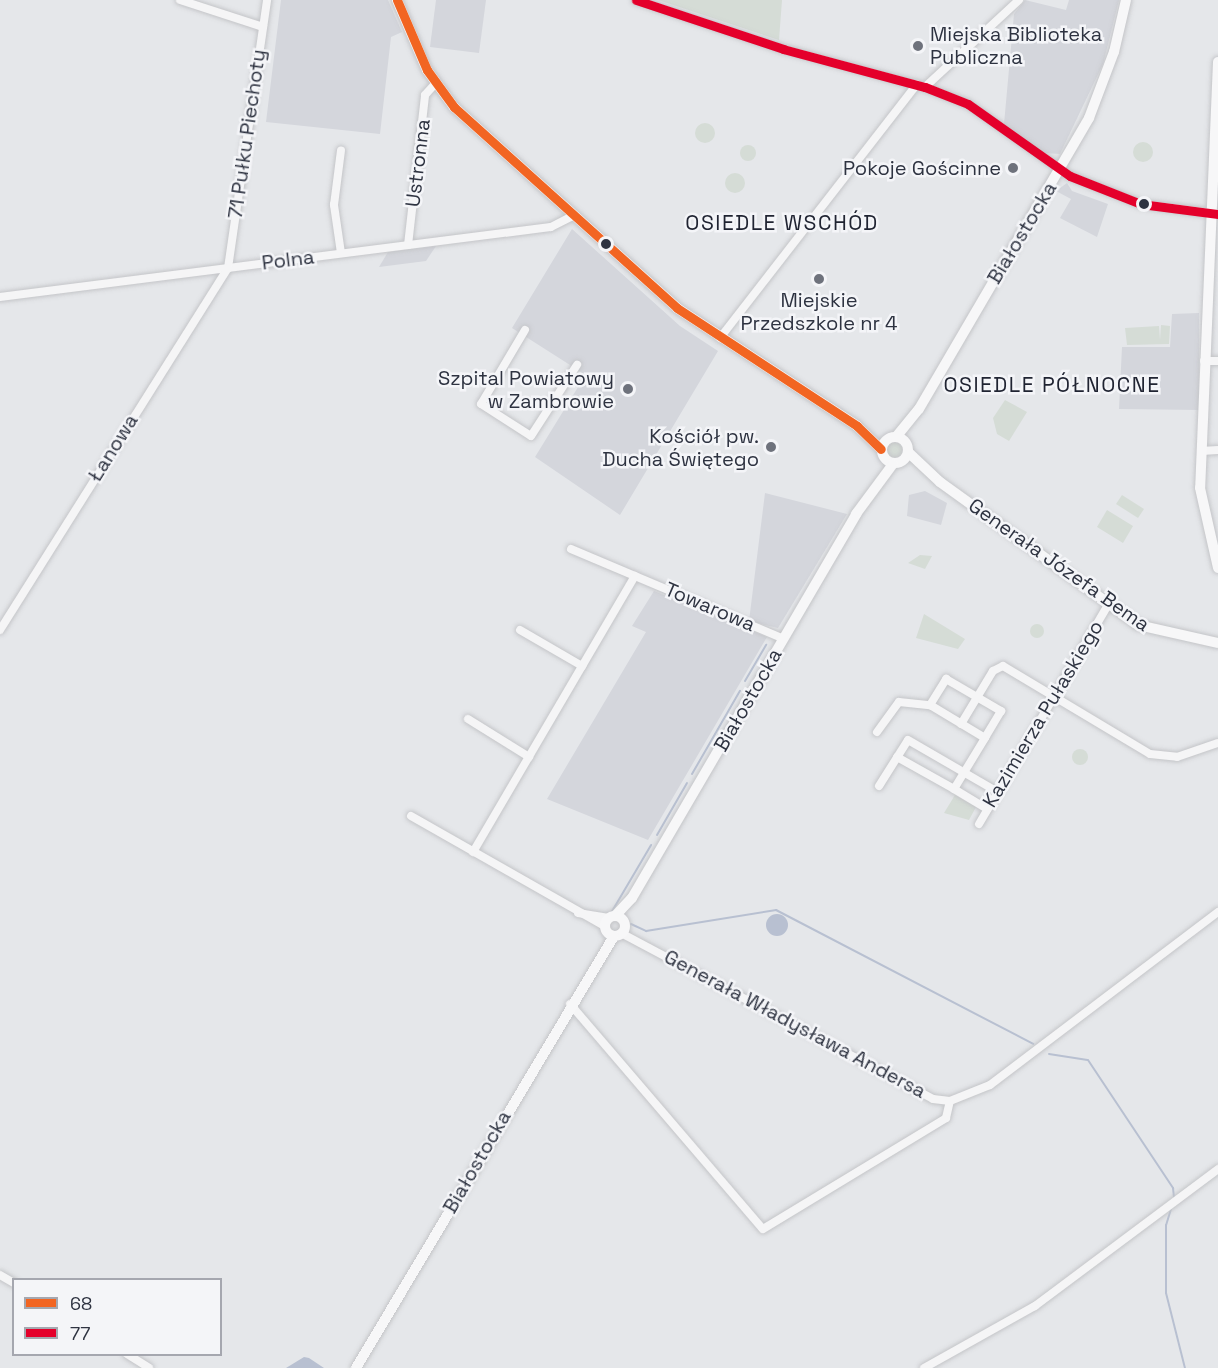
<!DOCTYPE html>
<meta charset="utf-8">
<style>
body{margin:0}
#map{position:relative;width:1218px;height:1368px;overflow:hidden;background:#e5e7ea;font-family:"Space Grotesk",sans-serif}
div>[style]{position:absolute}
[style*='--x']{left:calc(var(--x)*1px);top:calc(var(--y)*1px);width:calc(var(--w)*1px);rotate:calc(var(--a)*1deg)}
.built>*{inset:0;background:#d4d6dc}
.green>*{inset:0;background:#d5dcd6}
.round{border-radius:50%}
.water>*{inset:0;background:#b8c0d1}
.stream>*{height:2px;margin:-1px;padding:0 1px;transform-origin:1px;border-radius:1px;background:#b8c0d1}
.roads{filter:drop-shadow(0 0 2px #c4c5c8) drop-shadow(0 0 2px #c4c5c8)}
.street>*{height:8px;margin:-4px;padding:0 4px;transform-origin:4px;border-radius:4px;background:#f5f5f6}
.secondary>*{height:10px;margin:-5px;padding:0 5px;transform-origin:5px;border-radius:5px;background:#f7f7f8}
.secondary>.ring{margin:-5px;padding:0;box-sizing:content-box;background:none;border:10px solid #f7f7f8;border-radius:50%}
.bus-1>*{height:9px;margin:-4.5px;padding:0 4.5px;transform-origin:4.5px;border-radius:4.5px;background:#f26522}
.bus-2>*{height:9px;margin:-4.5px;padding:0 4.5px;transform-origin:4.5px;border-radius:4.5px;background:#e4002b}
.dots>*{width:16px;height:16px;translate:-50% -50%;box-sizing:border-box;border:3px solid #f4f5f8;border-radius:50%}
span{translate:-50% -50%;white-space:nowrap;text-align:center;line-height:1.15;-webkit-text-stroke:5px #f4f5f8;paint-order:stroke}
.poi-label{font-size:20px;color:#2e3341}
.left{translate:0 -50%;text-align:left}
.right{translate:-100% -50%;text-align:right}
.street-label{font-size:20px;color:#2e3341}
.neighbourhood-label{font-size:21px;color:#202432;letter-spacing:1.5px}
.legend{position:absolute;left:12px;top:1278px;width:210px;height:78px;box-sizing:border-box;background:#f4f5f8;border:2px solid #a5a7af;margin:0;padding:8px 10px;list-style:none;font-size:18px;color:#2e3341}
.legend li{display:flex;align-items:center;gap:12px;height:30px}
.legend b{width:30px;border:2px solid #a5a7af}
</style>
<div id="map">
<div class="built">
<i style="clip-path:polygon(281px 0,388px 0,402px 32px,391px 37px,380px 134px,266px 122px)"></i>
<i style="clip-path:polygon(436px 0,486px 0,479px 53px,430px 47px)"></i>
<i style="clip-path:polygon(1025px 0,1066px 10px,1069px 0,1119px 0,1103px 64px,1060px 154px,1045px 153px,1004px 124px,1014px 14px)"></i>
<i style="clip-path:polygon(1067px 183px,1072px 191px,1108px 204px,1097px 237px,1060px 218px,1071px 199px,1056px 191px)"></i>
<i style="clip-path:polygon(572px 229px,680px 326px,718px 351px,620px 515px,535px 457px,583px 379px,581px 372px,512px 328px)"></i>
<i style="clip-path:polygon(436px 246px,426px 261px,379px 267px,388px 252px)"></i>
<i style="clip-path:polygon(1199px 313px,1199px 410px,1119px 409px,1122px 347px,1170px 347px,1172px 314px)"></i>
<i style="clip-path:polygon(925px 491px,947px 503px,941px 525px,907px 516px,909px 495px)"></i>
<i style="clip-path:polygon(765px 493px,847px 514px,778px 628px,749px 621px)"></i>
<i style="clip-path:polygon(654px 591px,767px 637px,648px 840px,547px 799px,646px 632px,632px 626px)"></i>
</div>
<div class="green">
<i style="clip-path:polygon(658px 0,782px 0,779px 40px)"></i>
<i class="round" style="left:695px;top:123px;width:20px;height:20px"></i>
<i class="round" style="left:1133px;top:142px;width:20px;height:20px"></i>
<i class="round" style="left:740px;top:145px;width:16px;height:16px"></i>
<i class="round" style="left:725px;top:173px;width:20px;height:20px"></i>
<i style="clip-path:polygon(1161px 325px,1170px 326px,1169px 344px,1127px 345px,1125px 328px,1159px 326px,1160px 340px)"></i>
<i style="clip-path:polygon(1005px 400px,1027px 412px,1009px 441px,997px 434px,993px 418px)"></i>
<i class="round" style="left:886px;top:442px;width:16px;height:16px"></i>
<i style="clip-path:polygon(1122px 495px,1144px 509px,1138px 518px,1116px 504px)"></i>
<i style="clip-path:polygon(1107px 510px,1133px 526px,1123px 543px,1097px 527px)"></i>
<i style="clip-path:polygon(920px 555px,932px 556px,925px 569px,908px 563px)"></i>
<i style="clip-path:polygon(924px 614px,965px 639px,958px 649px,916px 638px)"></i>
<i class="round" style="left:1030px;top:624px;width:14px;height:14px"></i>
<i class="round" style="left:1072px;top:749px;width:16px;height:16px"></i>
<i style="clip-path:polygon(955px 795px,976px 807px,969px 820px,944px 813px)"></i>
</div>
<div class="water">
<i class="round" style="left:766px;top:914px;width:22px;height:22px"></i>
<i style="clip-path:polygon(304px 1357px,309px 1358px,324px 1368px,286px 1368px)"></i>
</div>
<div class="stream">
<i style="--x:745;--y:681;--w:42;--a:-59.7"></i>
<i style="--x:692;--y:774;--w:96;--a:-60"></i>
<i style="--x:657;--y:835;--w:60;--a:-60"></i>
<i style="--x:611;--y:913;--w:79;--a:-59.5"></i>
<i style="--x:631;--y:924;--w:17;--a:25"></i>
<i style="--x:646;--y:931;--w:132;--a:-9.2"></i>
<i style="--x:776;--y:910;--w:290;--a:27.5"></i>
<i style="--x:1049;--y:1054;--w:39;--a:9"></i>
<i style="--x:1088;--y:1060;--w:154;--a:56.4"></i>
<i style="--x:1173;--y:1188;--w:10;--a:84"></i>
<i style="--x:1171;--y:1209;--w:17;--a:107"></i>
<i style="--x:1166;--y:1225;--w:68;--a:90"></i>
<i style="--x:1166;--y:1293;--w:77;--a:75.8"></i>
</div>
<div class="roads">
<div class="street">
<i style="--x:180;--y:0;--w:87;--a:18"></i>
<i style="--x:636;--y:0;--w:155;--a:18.4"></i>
<i style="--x:783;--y:49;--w:147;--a:15"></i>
<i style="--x:925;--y:87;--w:46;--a:21.6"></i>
<i style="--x:968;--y:104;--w:125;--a:35.2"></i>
<i style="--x:1070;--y:176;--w:76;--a:21.5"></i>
<i style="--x:1141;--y:204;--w:78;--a:7.4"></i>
<i style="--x:925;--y:87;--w:128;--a:-42.8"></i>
<i style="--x:408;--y:245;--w:151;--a:-83.5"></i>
<i style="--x:425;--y:95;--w:15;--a:-48"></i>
<i style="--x:341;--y:253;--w:49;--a:-98.3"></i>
<i style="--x:334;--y:205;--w:55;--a:-82.7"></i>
<i style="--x:228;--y:268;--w:271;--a:-81.7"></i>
<i style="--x:0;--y:297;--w:555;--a:-7.24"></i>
<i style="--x:551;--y:227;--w:25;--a:-27"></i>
<i style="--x:525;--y:330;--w:86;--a:120.7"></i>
<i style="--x:481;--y:404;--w:59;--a:32.6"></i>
<i style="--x:531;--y:436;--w:85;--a:-57.1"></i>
<i style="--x:720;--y:338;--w:321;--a:-52.2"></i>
<i style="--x:1204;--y:361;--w:14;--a:0"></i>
<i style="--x:1201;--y:451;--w:17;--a:-3"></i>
<i style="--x:571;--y:549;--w:231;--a:22.9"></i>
<i style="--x:0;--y:630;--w:428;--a:-57.8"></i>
<i style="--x:520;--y:630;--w:72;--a:30.1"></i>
<i style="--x:946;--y:679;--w:64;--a:30.2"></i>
<i style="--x:1001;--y:711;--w:31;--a:121"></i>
<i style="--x:985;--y:738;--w:64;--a:-149"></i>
<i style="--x:930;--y:705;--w:31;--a:-58"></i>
<i style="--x:468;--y:719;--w:72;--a:31.9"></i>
<i style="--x:961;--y:724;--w:62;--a:-58.9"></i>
<i style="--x:993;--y:671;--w:11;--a:-27"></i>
<i style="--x:1003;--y:666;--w:171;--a:30.9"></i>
<i style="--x:1150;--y:754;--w:27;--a:6"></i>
<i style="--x:1177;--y:757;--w:43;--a:-18.9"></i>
<i style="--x:877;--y:732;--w:37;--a:-54"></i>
<i style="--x:899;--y:702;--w:31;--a:6"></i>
<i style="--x:897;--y:757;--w:65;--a:29.3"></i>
<i style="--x:954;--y:789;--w:60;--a:-58.7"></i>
<i style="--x:879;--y:786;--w:54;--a:-57.8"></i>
<i style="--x:908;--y:740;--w:102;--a:30.1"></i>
<i style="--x:954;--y:789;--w:39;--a:31"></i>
<i style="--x:411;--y:816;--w:223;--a:29.6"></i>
<i style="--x:979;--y:824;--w:254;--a:-59.5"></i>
<i style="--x:473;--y:852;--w:320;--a:-59.6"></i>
<i style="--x:578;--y:913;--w:31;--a:9"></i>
<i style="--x:621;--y:933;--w:353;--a:28"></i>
<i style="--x:933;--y:1099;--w:17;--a:7"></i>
<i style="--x:950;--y:1101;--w:43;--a:-21.8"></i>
<i style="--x:990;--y:1085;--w:286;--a:-37.2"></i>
<i style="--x:570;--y:1004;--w:296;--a:49.4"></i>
<i style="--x:763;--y:1229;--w:214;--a:-31.2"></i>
<i style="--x:946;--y:1118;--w:17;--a:-77"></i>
<i style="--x:0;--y:1275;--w:16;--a:30"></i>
<i style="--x:127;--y:1354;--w:26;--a:32"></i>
<i style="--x:924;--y:1368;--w:127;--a:-29.2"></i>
<i style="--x:1035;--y:1306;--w:229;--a:-36.8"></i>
</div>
<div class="secondary">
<i style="--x:397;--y:0;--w:76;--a:66.8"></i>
<i style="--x:427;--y:70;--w:46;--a:53.9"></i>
<i style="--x:454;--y:107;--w:300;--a:42"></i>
<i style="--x:677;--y:308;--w:215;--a:33.2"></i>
<i style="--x:857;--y:426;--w:33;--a:44"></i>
<i style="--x:1218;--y:62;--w:426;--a:92.4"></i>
<i style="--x:1200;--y:488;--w:82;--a:77.3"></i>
<i class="ring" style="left:882px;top:437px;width:16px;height:16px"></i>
<i style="--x:896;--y:437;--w:36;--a:-51"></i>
<i style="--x:919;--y:409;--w:337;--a:-59.7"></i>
<i style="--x:1089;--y:118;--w:71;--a:-69.3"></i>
<i style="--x:1114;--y:52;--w:53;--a:-77"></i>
<i style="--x:908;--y:452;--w:44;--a:43.2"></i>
<i style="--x:940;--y:482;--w:244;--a:35.8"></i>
<i style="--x:1138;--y:625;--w:82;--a:12.7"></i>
<i style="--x:615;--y:916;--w:25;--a:-47"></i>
<i style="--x:632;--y:898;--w:445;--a:-59.7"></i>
<i style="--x:856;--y:514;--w:62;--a:-53.5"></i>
<i class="ring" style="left:605px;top:916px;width:10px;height:10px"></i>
<i style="--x:356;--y:1368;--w:503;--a:-59.15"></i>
</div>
</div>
<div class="bus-1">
<i style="--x:397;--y:0;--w:76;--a:66.8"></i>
<i style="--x:427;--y:70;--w:46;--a:53.9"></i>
<i style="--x:454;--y:107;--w:300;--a:42"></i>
<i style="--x:677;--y:308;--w:215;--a:33.2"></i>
<i style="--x:857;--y:426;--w:33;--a:44"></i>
</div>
<div class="bus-2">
<i style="--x:636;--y:0;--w:155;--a:18.4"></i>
<i style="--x:783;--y:49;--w:147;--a:15"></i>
<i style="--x:925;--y:87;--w:46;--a:21.6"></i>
<i style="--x:968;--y:104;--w:125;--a:35.2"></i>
<i style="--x:1070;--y:176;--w:76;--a:21.5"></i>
<i style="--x:1141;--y:204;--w:78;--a:7.4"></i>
</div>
<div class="dots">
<i style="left:918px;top:46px;background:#6e727c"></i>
<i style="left:1013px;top:168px;background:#6e727c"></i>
<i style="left:1144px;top:204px;background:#2e3341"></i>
<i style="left:606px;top:244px;background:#2e3341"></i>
<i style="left:819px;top:279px;background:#6e727c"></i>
<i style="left:628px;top:389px;background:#6e727c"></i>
<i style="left:771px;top:447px;background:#6e727c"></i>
</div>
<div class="poi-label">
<span class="left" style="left:930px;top:46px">Miejska Biblioteka<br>Publiczna</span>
<span class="right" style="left:1001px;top:168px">Pokoje Gościnne</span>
<span style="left:819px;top:312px">Miejskie<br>Przedszkole nr 4</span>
<span class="right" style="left:614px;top:390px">Szpital Powiatowy<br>w Zambrowie</span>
<span class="right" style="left:759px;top:448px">Kościół pw.<br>Ducha Świętego</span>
</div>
<div class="street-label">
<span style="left:247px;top:134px;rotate:-82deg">71 Pułku Piechoty</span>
<span style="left:418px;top:163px;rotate:-83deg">Ustronna</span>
<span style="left:1022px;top:233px;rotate:-59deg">Białostocka</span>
<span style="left:288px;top:260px;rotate:-7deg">Polna</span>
<span style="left:113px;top:448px;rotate:-58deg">Łanowa</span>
<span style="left:1059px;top:565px;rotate:35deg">Generała Józefa Bema</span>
<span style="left:710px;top:607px;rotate:23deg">Towarowa</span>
<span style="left:748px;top:700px;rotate:-60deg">Białostocka</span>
<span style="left:1043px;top:714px;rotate:-59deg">Kazimierza Pułaskiego</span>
<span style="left:795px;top:1024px;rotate:28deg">Generała Władysława Andersa</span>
<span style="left:477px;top:1162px;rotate:-60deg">Białostocka</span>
</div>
<div class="neighbourhood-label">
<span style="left:782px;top:223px">OSIEDLE WSCHÓD</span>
<span style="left:1052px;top:385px">OSIEDLE PÓŁNOCNE</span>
</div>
<ul class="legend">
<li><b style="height:8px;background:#f26522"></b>68</li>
<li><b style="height:8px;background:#e4002b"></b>77</li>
</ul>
</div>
